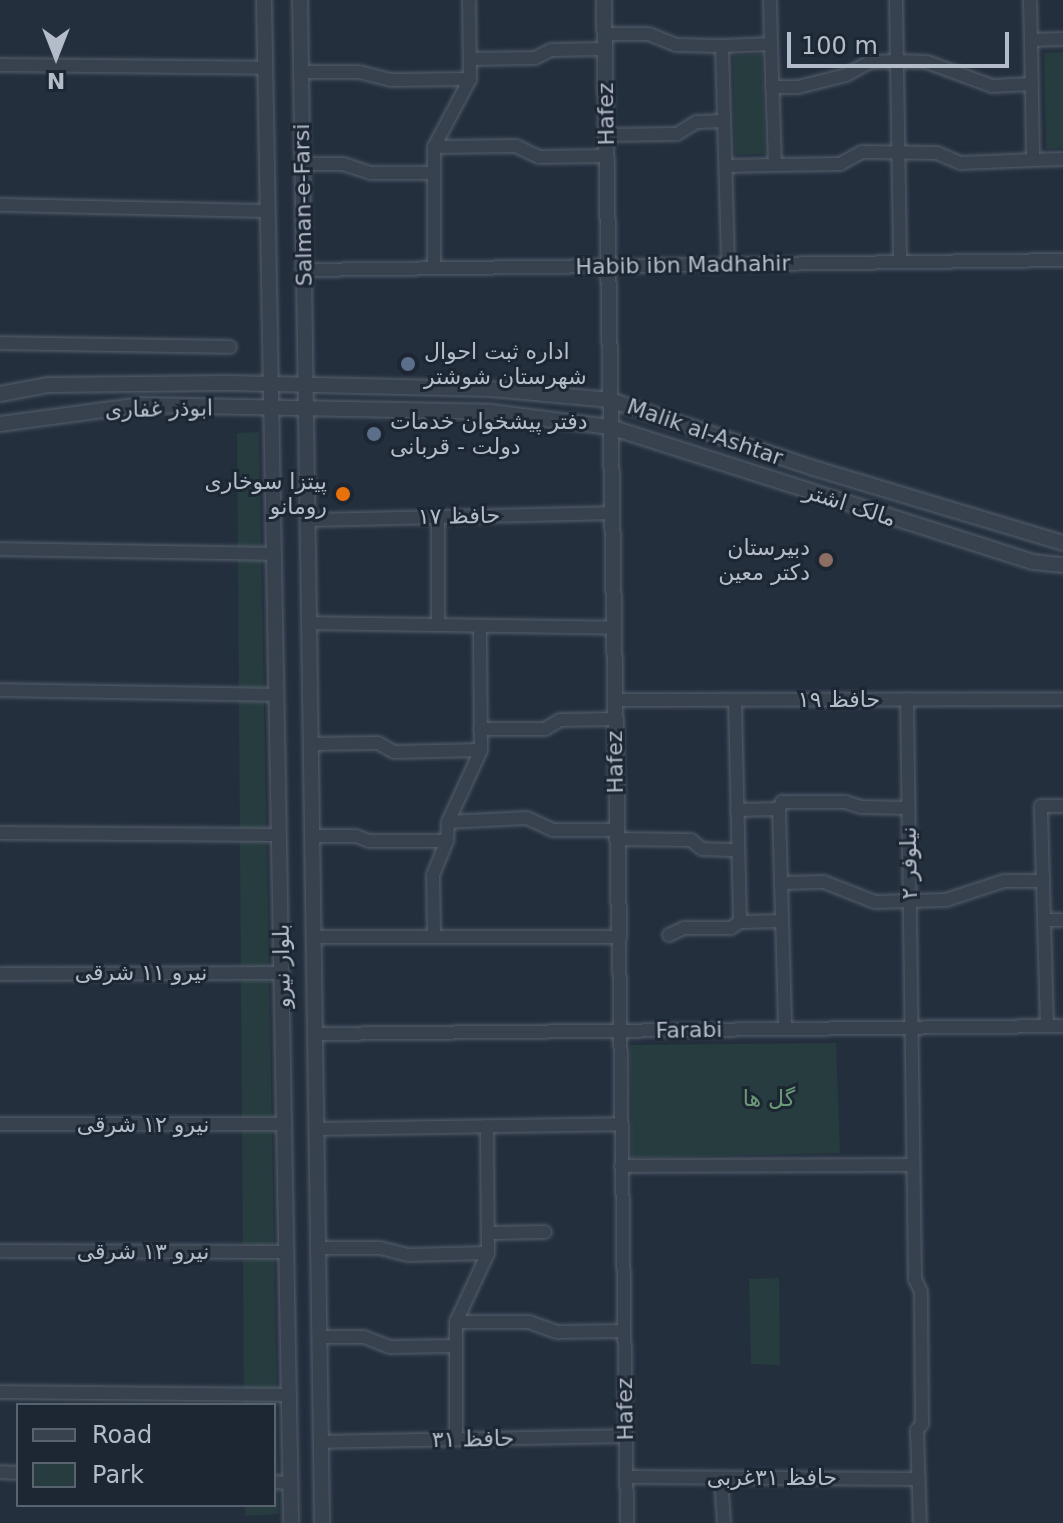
<!DOCTYPE html>
<meta charset="utf-8">
<style>
body{margin:0}
#map{position:relative;width:1063px;height:1523px;overflow:hidden;background:#242f3e;font-family:"DejaVu Sans","Noto Naskh Arabic",sans-serif}
div>[style]{position:absolute}
[style*='--x']{left:calc(var(--x)*1px);top:calc(var(--y)*1px);width:calc(var(--w)*1px);rotate:calc(var(--a)*1deg)}
.green>*{inset:0;background:#263c3f}
.roads{filter:drop-shadow(0 0 2px #565f6c) drop-shadow(0 0 2px #565f6c)}
.minor>*{height:12px;margin:-6px;padding:0 6px;transform-origin:6px;border-radius:6px;background:#38414e}
.tertiary>*{height:14px;margin:-7px;padding:0 7px;transform-origin:7px;border-radius:7px;background:#38414e}
.dots>*{width:22px;height:22px;translate:-50% -50%;box-sizing:border-box;border:4px solid #1d2633;border-radius:50%}
span{translate:-50% -50%;white-space:nowrap;text-align:center;line-height:1.15;-webkit-text-stroke:6px #1d2633;paint-order:stroke}
.street-label{font-size:22px;color:#b4bcc9}
.poi-label{font-size:22px;color:#b4bcc9}
.left{translate:0 -50%;text-align:left}
.right{translate:-100% -50%;text-align:right}
.park-label{font-size:22px;color:#6b9a76}
.legend{position:absolute;left:16px;top:1403px;width:260px;height:104px;box-sizing:border-box;background:#1d2633;border:2px solid #59626f;margin:0;padding:10px 14px;list-style:none;font-size:24px;color:#b4bcc9}
.legend li{display:flex;align-items:center;gap:16px;height:40px}
.legend b{width:40px;border:2px solid #59626f}
.north{position:absolute;left:16px;top:16px;width:80px;height:80px;-webkit-text-stroke:6px #1d2633;paint-order:stroke;rotate:180deg;font-size:22px;font-weight:700;line-height:32px;text-align:center;color:#b4bcc9}
.north::after{content:'';display:block;margin:auto;width:28px;height:36px;background:#b4bcc9;clip-path:polygon(50% 0,100% 100%,50% 72%,0 100%)}
.scale{position:absolute;left:787px;top:32px;width:222px;height:36px;box-sizing:border-box;border:4px solid #b4bcc9;border-top:0;padding-left:10px;font-size:24px;line-height:28px;white-space:nowrap;color:#b4bcc9;-webkit-text-stroke:6px #1d2633;paint-order:stroke}
</style>
<div id="map">
<div class="green">
<i style="clip-path:polygon(1063px 52px,1063px 148px,1046px 149px,1044px 53px)"></i>
<i style="clip-path:polygon(762px 54px,765px 154px,735px 155px,733px 55px)"></i>
<i style="clip-path:polygon(259px 432px,279px 1514px,245px 1516px,245px 1505px,274px 1505px,274px 1405px,244px 1405px,237px 433px)"></i>
<i style="clip-path:polygon(836px 1043px,840px 1153px,632px 1158px,630px 1045px)"></i>
<i style="clip-path:polygon(779px 1278px,780px 1365px,751px 1364px,749px 1279px)"></i>
</div>
<div class="roads">
<div class="minor">
<i style="--x:770;--y:0;--w:44;--a:88.7"></i>
<i style="--x:896;--y:0;--w:262;--a:89.1"></i>
<i style="--x:1030;--y:0;--w:40;--a:88.6"></i>
<i style="--x:604;--y:34;--w:45;--a:0"></i>
<i style="--x:649;--y:34;--w:29;--a:22"></i>
<i style="--x:676;--y:45;--w:46;--a:1.2"></i>
<i style="--x:1063;--y:39;--w:32;--a:178"></i>
<i style="--x:1031;--y:40;--w:120;--a:89"></i>
<i style="--x:1033;--y:160;--w:30;--a:-2"></i>
<i style="--x:470;--y:59;--w:65;--a:-0.9"></i>
<i style="--x:535;--y:58;--w:18;--a:-27"></i>
<i style="--x:551;--y:50;--w:54;--a:-1.1"></i>
<i style="--x:0;--y:65;--w:266;--a:0.6"></i>
<i style="--x:301;--y:72;--w:58;--a:0"></i>
<i style="--x:359;--y:72;--w:32;--a:14"></i>
<i style="--x:390;--y:80;--w:80;--a:-0.7"></i>
<i style="--x:772;--y:87;--w:26;--a:0"></i>
<i style="--x:798;--y:87;--w:49;--a:-14"></i>
<i style="--x:846;--y:75;--w:26;--a:-29"></i>
<i style="--x:869;--y:62;--w:28;--a:-2"></i>
<i style="--x:897;--y:61;--w:30;--a:2"></i>
<i style="--x:927;--y:62;--w:69;--a:20.3"></i>
<i style="--x:992;--y:86;--w:39;--a:-3"></i>
<i style="--x:606;--y:135;--w:71;--a:-0.8"></i>
<i style="--x:677;--y:134;--w:22;--a:-32"></i>
<i style="--x:696;--y:122;--w:28;--a:-2"></i>
<i style="--x:434;--y:147;--w:82;--a:-0.7"></i>
<i style="--x:516;--y:146;--w:25;--a:26"></i>
<i style="--x:539;--y:157;--w:67;--a:-0.9"></i>
<i style="--x:302;--y:164;--w:41;--a:0"></i>
<i style="--x:343;--y:164;--w:28;--a:18"></i>
<i style="--x:370;--y:173;--w:64;--a:0"></i>
<i style="--x:775;--y:165;--w:65;--a:-0.9"></i>
<i style="--x:840;--y:164;--w:25;--a:-29"></i>
<i style="--x:862;--y:152;--w:75;--a:0.8"></i>
<i style="--x:937;--y:153;--w:26;--a:23"></i>
<i style="--x:961;--y:163;--w:72;--a:-2.4"></i>
<i style="--x:726;--y:166;--w:49;--a:-1.2"></i>
<i style="--x:775;--y:165;--w:121;--a:-91.9"></i>
<i style="--x:771;--y:44;--w:49;--a:177.7"></i>
<i style="--x:722;--y:46;--w:218;--a:88.4"></i>
<i style="--x:0;--y:205;--w:268;--a:1.3"></i>
<i style="--x:434;--y:268;--w:121;--a:-90"></i>
<i style="--x:434;--y:147;--w:77;--a:-62.1"></i>
<i style="--x:470;--y:79;--w:79;--a:-90.7"></i>
<i style="--x:304;--y:270;--w:759;--a:-0.75"></i>
<i style="--x:0;--y:343;--w:230;--a:1"></i>
<i style="--x:438;--y:517;--w:108;--a:90"></i>
<i style="--x:307;--y:520;--w:304;--a:-1.3"></i>
<i style="--x:0;--y:549;--w:274;--a:1"></i>
<i style="--x:309;--y:623;--w:304;--a:0.9"></i>
<i style="--x:0;--y:690;--w:277;--a:1"></i>
<i style="--x:907;--y:699;--w:580;--a:89.21"></i>
<i style="--x:915;--y:1279;--w:14;--a:65"></i>
<i style="--x:921;--y:1292;--w:132;--a:89.6"></i>
<i style="--x:922;--y:1424;--w:8;--a:130"></i>
<i style="--x:917;--y:1430;--w:93;--a:88.2"></i>
<i style="--x:614;--y:700;--w:449;--a:-0.1"></i>
<i style="--x:735;--y:700;--w:222;--a:88.7"></i>
<i style="--x:480;--y:729;--w:65;--a:0"></i>
<i style="--x:545;--y:729;--w:17;--a:-31"></i>
<i style="--x:560;--y:720;--w:55;--a:-1"></i>
<i style="--x:310;--y:744;--w:68;--a:-0.8"></i>
<i style="--x:378;--y:743;--w:18;--a:29"></i>
<i style="--x:394;--y:752;--w:87;--a:-1.3"></i>
<i style="--x:779;--y:809;--w:220;--a:88.4"></i>
<i style="--x:737;--y:810;--w:42;--a:-1.4"></i>
<i style="--x:779;--y:809;--w:8;--a:-67"></i>
<i style="--x:782;--y:802;--w:63;--a:0"></i>
<i style="--x:845;--y:802;--w:17;--a:17"></i>
<i style="--x:861;--y:807;--w:47;--a:1.2"></i>
<i style="--x:448;--y:822;--w:79;--a:-2.9"></i>
<i style="--x:527;--y:818;--w:29;--a:25"></i>
<i style="--x:553;--y:830;--w:63;--a:0"></i>
<i style="--x:0;--y:833;--w:279;--a:0.4"></i>
<i style="--x:312;--y:836;--w:44;--a:0"></i>
<i style="--x:356;--y:836;--w:14;--a:21"></i>
<i style="--x:369;--y:841;--w:78;--a:0"></i>
<i style="--x:616;--y:839;--w:75;--a:0.8"></i>
<i style="--x:691;--y:840;--w:14;--a:39"></i>
<i style="--x:702;--y:849;--w:36;--a:2"></i>
<i style="--x:781;--y:883;--w:43;--a:-1.3"></i>
<i style="--x:824;--y:882;--w:55;--a:21.4"></i>
<i style="--x:875;--y:902;--w:71;--a:-1.6"></i>
<i style="--x:946;--y:900;--w:61;--a:-18.1"></i>
<i style="--x:1004;--y:881;--w:39;--a:0"></i>
<i style="--x:1044;--y:920;--w:19;--a:0"></i>
<i style="--x:669;--y:935;--w:17;--a:-25"></i>
<i style="--x:684;--y:928;--w:47;--a:0"></i>
<i style="--x:731;--y:928;--w:11;--a:-34"></i>
<i style="--x:740;--y:922;--w:42;--a:-1.4"></i>
<i style="--x:434;--y:936;--w:61;--a:-90.9"></i>
<i style="--x:433;--y:875;--w:37;--a:-68"></i>
<i style="--x:447;--y:841;--w:19;--a:-87"></i>
<i style="--x:448;--y:822;--w:79;--a:-65.4"></i>
<i style="--x:481;--y:750;--w:124;--a:-90.5"></i>
<i style="--x:313;--y:937;--w:306;--a:0"></i>
<i style="--x:619;--y:937;--w:586;--a:89.22"></i>
<i style="--x:0;--y:974;--w:281;--a:-0.2"></i>
<i style="--x:1047;--y:1026;--w:220;--a:-91.6"></i>
<i style="--x:1041;--y:806;--w:22;--a:0"></i>
<i style="--x:314;--y:1034;--w:749;--a:-0.61"></i>
<i style="--x:0;--y:1124;--w:285;--a:0"></i>
<i style="--x:316;--y:1129;--w:305;--a:-0.9"></i>
<i style="--x:621;--y:1166;--w:292;--a:-0.2"></i>
<i style="--x:488;--y:1233;--w:57;--a:-1"></i>
<i style="--x:318;--y:1248;--w:62;--a:0"></i>
<i style="--x:380;--y:1248;--w:29;--a:14"></i>
<i style="--x:408;--y:1255;--w:80;--a:-1.4"></i>
<i style="--x:0;--y:1251;--w:287;--a:0.2"></i>
<i style="--x:456;--y:1322;--w:73;--a:0"></i>
<i style="--x:529;--y:1322;--w:30;--a:20"></i>
<i style="--x:557;--y:1332;--w:67;--a:-0.9"></i>
<i style="--x:319;--y:1337;--w:45;--a:0"></i>
<i style="--x:364;--y:1337;--w:28;--a:21"></i>
<i style="--x:390;--y:1347;--w:66;--a:-0.9"></i>
<i style="--x:0;--y:1392;--w:289;--a:0.6"></i>
<i style="--x:456;--y:1439;--w:117;--a:-90"></i>
<i style="--x:456;--y:1322;--w:76;--a:-65.1"></i>
<i style="--x:488;--y:1253;--w:127;--a:-90.5"></i>
<i style="--x:320;--y:1442;--w:305;--a:-1.1"></i>
<i style="--x:0;--y:1472;--w:18;--a:3"></i>
<i style="--x:626;--y:1477;--w:292;--a:0.4"></i>
<i style="--x:721;--y:1478;--w:45;--a:86.2"></i>
<i style="--x:274;--y:1482;--w:16;--a:4"></i>
</div>
<div class="tertiary">
<i style="--x:264;--y:0;--w:1523;--a:88.98"></i>
<i style="--x:300;--y:0;--w:1523;--a:89.17"></i>
<i style="--x:604;--y:0;--w:937;--a:89.08"></i>
<i style="--x:0;--y:394;--w:48;--a:-10.8"></i>
<i style="--x:47;--y:385;--w:181;--a:-0.6"></i>
<i style="--x:228;--y:383;--w:262;--a:1.3"></i>
<i style="--x:490;--y:389;--w:121;--a:5.2"></i>
<i style="--x:610;--y:400;--w:211;--a:18.5"></i>
<i style="--x:810;--y:467;--w:264;--a:16.7"></i>
<i style="--x:0;--y:424;--w:141;--a:-7.7"></i>
<i style="--x:140;--y:405;--w:351;--a:1.1"></i>
<i style="--x:491;--y:412;--w:120;--a:7.2"></i>
<i style="--x:610;--y:427;--w:444;--a:17.7"></i>
<i style="--x:1033;--y:562;--w:30;--a:6"></i>
</div>
</div>
<div class="dots">
<i style="left:408px;top:364px;background:#5c6f8a"></i>
<i style="left:374px;top:434px;background:#5c6f8a"></i>
<i style="left:343px;top:494px;background:#e8710a"></i>
<i style="left:826px;top:560px;background:#8d6e63"></i>
</div>
<div class="street-label">
<span style="left:606px;top:114px;rotate:-91deg">Hafez</span>
<span style="left:303px;top:205px;rotate:-91deg">Salman-e-Farsi</span>
<span style="left:683px;top:265px;rotate:-1deg">Habib ibn Madhahir</span>
<span style="left:159px;top:409px;rotate:-1deg">ابوذر غفاری</span>
<span style="left:705px;top:432px;rotate:19deg">Malik al-Ashtar</span>
<span style="left:850px;top:505px;rotate:18deg">مالک اشتر</span>
<span style="left:459px;top:516px;rotate:-1deg">حافظ ۱۷</span>
<span style="left:839px;top:700px">حافظ ۱۹</span>
<span style="left:615px;top:762px;rotate:-91deg">Hafez</span>
<span style="left:909px;top:863px;rotate:-91deg">نیلوفر ۲</span>
<span style="left:282px;top:966px;rotate:-91deg">بلوار نیرو</span>
<span style="left:141px;top:973px">نیرو ۱۱ شرقی</span>
<span style="left:689px;top:1030px;rotate:-1deg">Farabi</span>
<span style="left:143px;top:1125px">نیرو ۱۲ شرقی</span>
<span style="left:143px;top:1252px">نیرو ۱۳ شرقی</span>
<span style="left:625px;top:1409px;rotate:-91deg">Hafez</span>
<span style="left:473px;top:1439px;rotate:-1deg">حافظ ۳۱</span>
<span style="left:772px;top:1478px">حافظ ۳۱غربی</span>
</div>
<div class="poi-label">
<span class="left" style="left:424px;top:364px">اداره ثبت احوال<br>شهرستان شوشتر</span>
<span class="left" style="left:390px;top:434px">دفتر پیشخوان خدمات<br>دولت - قربانی</span>
<span class="right" style="left:327px;top:494px">پیتزا سوخاری<br>رومانو</span>
<span class="right" style="left:810px;top:560px">دبیرستان<br>دکتر معین</span>
</div>
<div class="park-label">
<span style="left:769px;top:1099px">گل ها</span>
</div>
<ul class="legend">
<li><b style="height:10px;background:#38414e"></b>Road</li>
<li><b style="height:22px;background:#263c3f"></b>Park</li>
</ul>
<div class="north">N</div>
<div class="scale">100 m</div>
</div>
